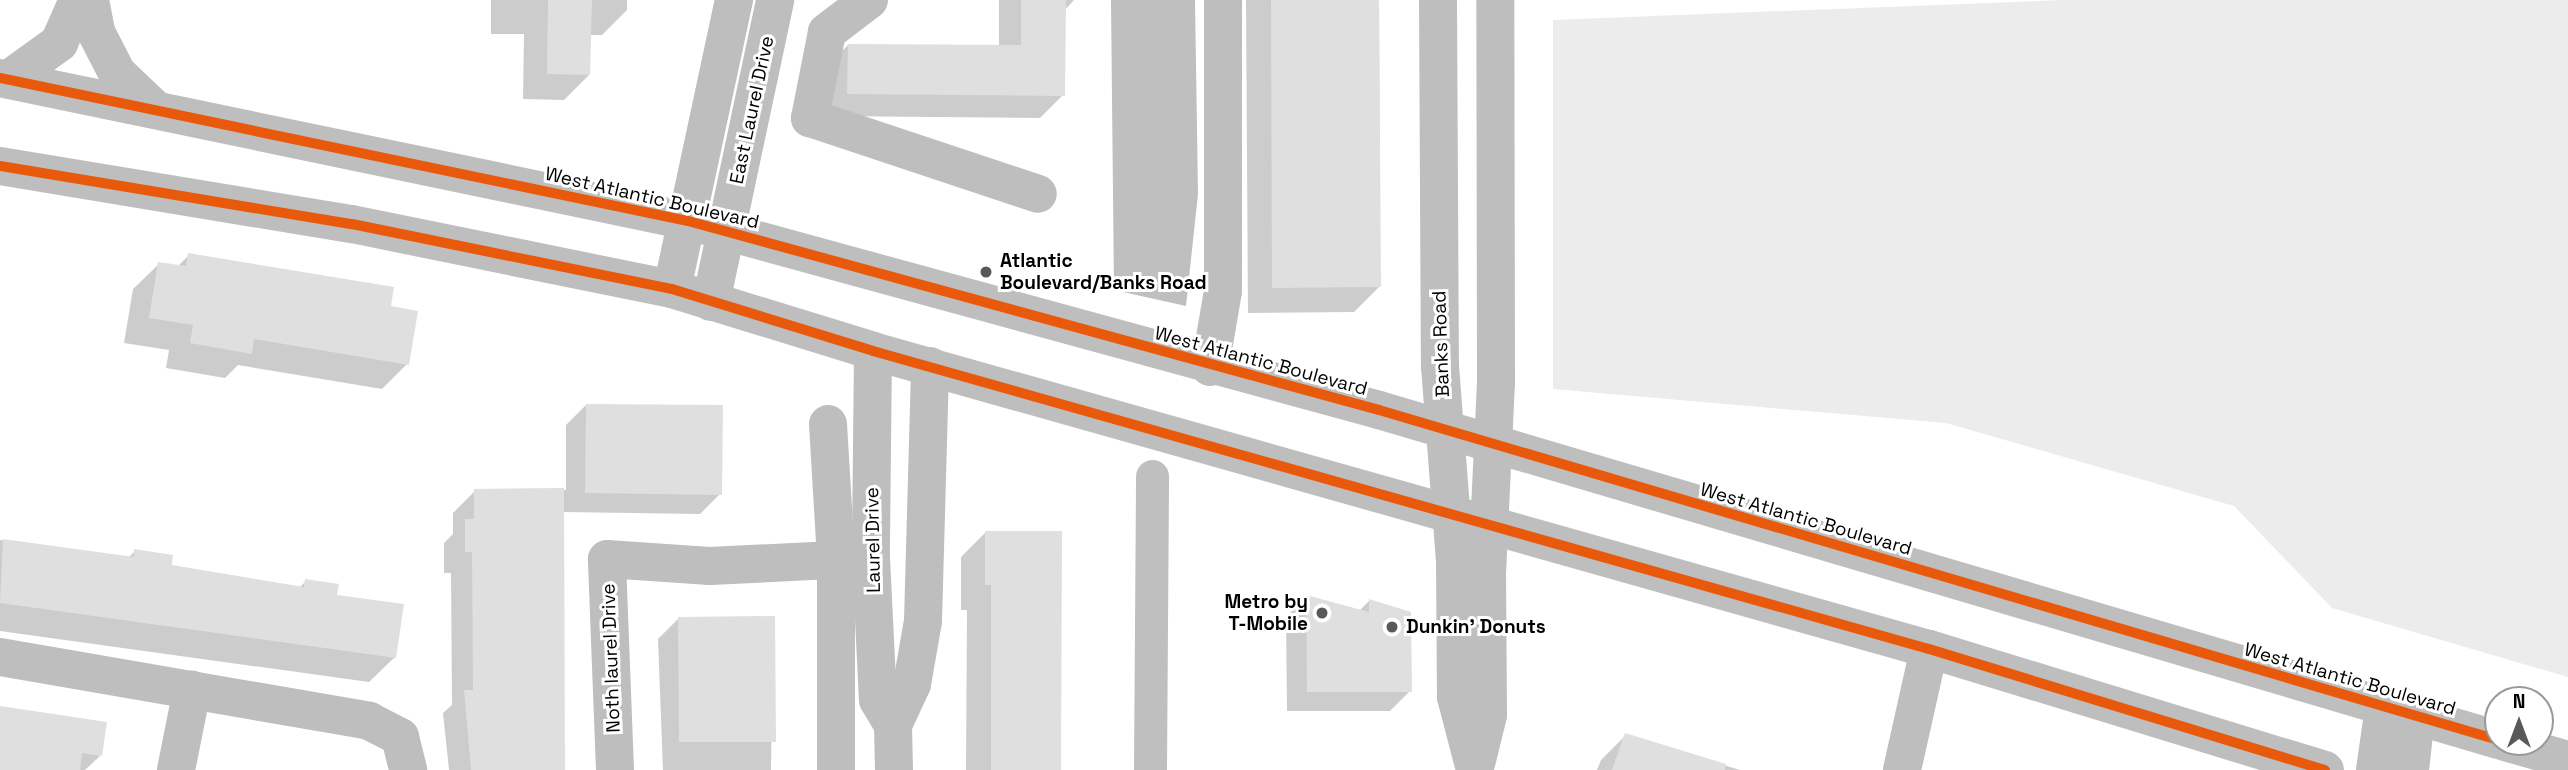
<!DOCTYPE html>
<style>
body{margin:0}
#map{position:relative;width:2568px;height:770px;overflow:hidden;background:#fff;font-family:"Space Grotesk",sans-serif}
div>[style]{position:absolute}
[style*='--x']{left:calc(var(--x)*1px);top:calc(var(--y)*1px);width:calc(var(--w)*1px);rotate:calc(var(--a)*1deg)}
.green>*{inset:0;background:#ececec}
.water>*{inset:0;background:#bfbfbf}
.shadow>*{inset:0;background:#0003}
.canal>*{height:33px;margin:-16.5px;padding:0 16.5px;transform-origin:16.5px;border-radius:16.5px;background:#bfbfbf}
.building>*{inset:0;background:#dfdfdf}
.minor>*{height:38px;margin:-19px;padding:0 19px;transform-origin:19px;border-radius:19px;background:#bebebe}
.major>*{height:38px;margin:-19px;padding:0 19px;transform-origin:19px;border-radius:19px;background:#bebebe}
.cycleway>*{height:10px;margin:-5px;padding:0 5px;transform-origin:5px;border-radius:5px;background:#e8590c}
.dots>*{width:19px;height:19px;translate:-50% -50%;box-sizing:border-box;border:4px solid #fff;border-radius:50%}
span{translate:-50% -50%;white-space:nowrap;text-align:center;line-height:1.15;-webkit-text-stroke:6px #fff;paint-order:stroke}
.street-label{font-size:19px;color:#000}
.poi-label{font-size:19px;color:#000;font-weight:700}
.left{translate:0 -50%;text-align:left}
.right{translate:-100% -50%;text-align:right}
.north{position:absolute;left:2484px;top:686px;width:70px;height:70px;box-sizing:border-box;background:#fff;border:2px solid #999;border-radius:50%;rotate:0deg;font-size:19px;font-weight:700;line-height:28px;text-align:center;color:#000}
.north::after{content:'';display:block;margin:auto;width:24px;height:32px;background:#595959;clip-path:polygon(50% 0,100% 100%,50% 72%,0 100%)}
</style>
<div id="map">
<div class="green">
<i style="clip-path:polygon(2063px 0,2568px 0,2568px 677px,2332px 608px,2234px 506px,1946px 423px,1553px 389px,1553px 20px)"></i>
</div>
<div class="water">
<i style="clip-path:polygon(1111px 0,1195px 0,1198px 194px,1186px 306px,1114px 290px)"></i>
</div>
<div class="shadow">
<i style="clip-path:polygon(491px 0,627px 0,627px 10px,602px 35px,590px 35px,589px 75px,564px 100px,523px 99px,524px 34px,491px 34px)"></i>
<i style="clip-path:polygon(999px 0,1074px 0,1064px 11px,1063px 95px,1040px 118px,824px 116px,825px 69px,848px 45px,999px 47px)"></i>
<i style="clip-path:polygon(1246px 0,1379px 0,1380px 286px,1354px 312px,1248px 313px)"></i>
<i style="clip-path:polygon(189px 255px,389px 308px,407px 364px,382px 389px,238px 365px,225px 378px,166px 368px,169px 350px,124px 343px,133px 289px,159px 264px,177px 267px)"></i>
<i style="clip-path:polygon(586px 405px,720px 494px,700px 514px,563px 512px,564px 770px,449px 770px,443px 713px,452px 705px,451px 573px,444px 573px,444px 543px,453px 534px,453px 513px,475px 491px,566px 490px,566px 425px)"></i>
<i style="clip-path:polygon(986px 532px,1060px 770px,966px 770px,967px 610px,961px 610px,961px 557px)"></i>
<i style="clip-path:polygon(0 540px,128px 558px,135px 551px,170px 567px,299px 588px,306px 581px,335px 596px,395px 657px,369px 682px,0 631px)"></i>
<i style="clip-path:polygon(1306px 597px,1359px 611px,1369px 601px,1410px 691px,1390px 711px,1287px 711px,1286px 617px)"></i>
<i style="clip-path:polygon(773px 618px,771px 770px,663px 770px,658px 639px,678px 619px)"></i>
<i style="clip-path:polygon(0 708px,100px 756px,85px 770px,0 770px)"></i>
<i style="clip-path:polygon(1626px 735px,1740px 770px,1597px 770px,1601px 760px)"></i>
</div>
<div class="canal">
<i style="--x:1150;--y:770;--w:294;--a:-89.6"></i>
</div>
<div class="building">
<i style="clip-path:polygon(548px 0,592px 0,590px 75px,547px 74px)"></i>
<i style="clip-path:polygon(1021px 0,1066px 0,1065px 96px,847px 94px,848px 44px,1021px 45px)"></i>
<i style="clip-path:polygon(1271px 0,1379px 0,1381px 287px,1272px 288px)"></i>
<i style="clip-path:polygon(188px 253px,394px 287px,391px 306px,418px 311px,409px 365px,254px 339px,252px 354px,190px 343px,193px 325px,149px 318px,158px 262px,186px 266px)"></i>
<i style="clip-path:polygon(586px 404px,723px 405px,722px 495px,585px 493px)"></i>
<i style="clip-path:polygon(564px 488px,565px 770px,471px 770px,464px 690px,473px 690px,472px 552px,465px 552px,465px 519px,474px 519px,474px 489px)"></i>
<i style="clip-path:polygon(985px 531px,1062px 531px,1061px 770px,991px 770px,991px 585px,985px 585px)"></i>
<i style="clip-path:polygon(3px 539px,134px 557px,134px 549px,173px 555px,172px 565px,304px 587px,305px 579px,339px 584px,337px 595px,404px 604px,396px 658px,0 603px)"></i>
<i style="clip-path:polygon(1306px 595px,1369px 612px,1369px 599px,1411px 612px,1412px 692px,1307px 692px)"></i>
<i style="clip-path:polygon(775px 616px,776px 742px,679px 742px,678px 617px)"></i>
<i style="clip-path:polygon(0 706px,107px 722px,102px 756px,82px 753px,80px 770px,0 770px)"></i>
<i style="clip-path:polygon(1625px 733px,1726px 764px,1725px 770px,1612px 770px)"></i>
</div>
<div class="minor">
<i style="--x:90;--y:0;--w:33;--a:79"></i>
<i style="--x:96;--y:32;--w:46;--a:62.9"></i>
<i style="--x:117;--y:73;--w:52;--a:43.5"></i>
<i style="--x:869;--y:0;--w:53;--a:142.7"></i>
<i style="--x:827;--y:32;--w:88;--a:101.2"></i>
<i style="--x:810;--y:118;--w:240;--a:18.4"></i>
<i style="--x:1438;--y:0;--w:366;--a:89.7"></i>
<i style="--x:1440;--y:366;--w:194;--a:85.6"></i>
<i style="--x:1455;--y:559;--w:138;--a:89.6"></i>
<i style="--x:1456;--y:697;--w:75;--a:75.4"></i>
<i style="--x:9;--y:79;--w:62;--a:-35.8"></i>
<i style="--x:59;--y:43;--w:47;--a:-66.2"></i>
<i style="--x:672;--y:289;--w:296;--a:-77.9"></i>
<i style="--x:711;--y:302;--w:309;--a:-78"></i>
<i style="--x:873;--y:351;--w:207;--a:90.6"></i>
<i style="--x:871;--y:558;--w:142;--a:87.2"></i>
<i style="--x:878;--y:700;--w:29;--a:59"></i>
<i style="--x:1210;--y:367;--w:77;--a:-80.3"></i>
<i style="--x:1223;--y:291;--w:291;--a:-90"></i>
<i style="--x:828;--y:424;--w:135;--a:86.6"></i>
<i style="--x:836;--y:559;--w:211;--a:90"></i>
<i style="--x:0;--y:657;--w:375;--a:9.8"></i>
<i style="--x:369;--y:721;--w:35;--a:27"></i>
<i style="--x:400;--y:737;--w:34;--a:76"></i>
<i style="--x:1476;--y:764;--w:50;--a:-76.2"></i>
<i style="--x:1488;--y:715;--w:142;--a:-90.4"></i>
<i style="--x:1487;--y:573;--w:190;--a:-87.3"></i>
<i style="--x:1496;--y:383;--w:383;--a:-90.1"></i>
<i style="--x:176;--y:770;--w:82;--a:-78.7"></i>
<i style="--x:615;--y:770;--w:211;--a:-92.2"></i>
<i style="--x:607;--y:559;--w:103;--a:3.9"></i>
<i style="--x:710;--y:566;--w:161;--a:-2.8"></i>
<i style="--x:894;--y:770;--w:45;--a:-91.3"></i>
<i style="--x:893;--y:725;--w:45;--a:-65.1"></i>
<i style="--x:912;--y:684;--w:64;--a:-80.1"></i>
<i style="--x:923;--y:621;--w:255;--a:-88.4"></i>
<i style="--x:1902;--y:770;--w:124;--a:-77.4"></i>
<i style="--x:2375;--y:770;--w:64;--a:-81.9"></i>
<i style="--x:2410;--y:770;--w:54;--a:-83.7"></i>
</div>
<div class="major">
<i style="--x:0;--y:78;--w:703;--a:11.74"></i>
<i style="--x:688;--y:221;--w:716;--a:15.3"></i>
<i style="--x:1379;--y:410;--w:1167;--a:16.43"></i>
<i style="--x:0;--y:166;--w:357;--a:9.4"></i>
<i style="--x:352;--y:224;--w:327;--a:11.5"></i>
<i style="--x:672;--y:289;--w:210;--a:17.1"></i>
<i style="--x:873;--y:351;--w:1097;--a:15.76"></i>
<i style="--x:1929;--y:649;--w:414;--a:17"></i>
<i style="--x:2505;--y:742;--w:66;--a:15.9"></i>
</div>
<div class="cycleway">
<i style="--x:0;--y:78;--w:703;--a:11.74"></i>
<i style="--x:688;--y:221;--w:716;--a:15.3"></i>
<i style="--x:1379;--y:410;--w:1167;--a:16.43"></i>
<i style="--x:0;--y:166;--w:357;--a:9.4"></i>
<i style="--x:352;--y:224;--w:327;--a:11.5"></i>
<i style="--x:672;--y:289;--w:210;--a:17.1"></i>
<i style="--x:873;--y:351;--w:1097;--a:15.76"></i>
<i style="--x:1929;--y:649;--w:414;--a:17"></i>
</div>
<div class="dots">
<i style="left:986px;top:272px;background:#595959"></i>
<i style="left:1322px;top:613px;background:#595959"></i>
<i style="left:1392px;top:627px;background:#595959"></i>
</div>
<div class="street-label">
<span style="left:752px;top:110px;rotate:-78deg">East Laurel Drive</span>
<span style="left:652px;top:198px;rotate:13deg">West Atlantic Boulevard</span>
<span style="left:1441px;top:344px;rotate:-92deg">Banks Road</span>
<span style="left:1261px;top:361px;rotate:15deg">West Atlantic Boulevard</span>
<span style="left:1806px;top:519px;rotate:16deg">West Atlantic Boulevard</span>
<span style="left:873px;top:540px;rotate:-91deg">Laurel Drive</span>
<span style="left:611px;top:658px;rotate:-92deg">Noth laurel Drive</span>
<span style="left:2350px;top:679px;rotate:16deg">West Atlantic Boulevard</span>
</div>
<div class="poi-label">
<span class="left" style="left:1000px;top:272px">Atlantic<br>Boulevard/Banks Road</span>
<span class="right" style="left:1308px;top:613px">Metro by<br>T-Mobile</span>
<span class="left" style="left:1406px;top:627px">Dunkin' Donuts</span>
</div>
<div class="north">N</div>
</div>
